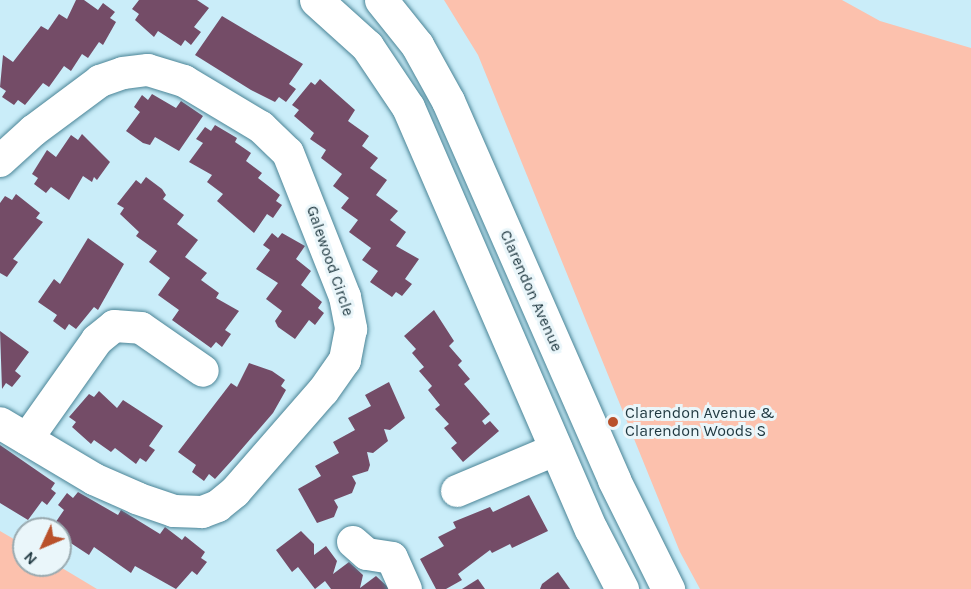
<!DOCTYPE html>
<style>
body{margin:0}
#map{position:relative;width:971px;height:589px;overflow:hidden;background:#caedf9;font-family:Karla,sans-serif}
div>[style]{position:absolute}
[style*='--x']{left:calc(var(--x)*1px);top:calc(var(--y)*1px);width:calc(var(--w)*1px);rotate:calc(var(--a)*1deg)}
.green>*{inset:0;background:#fcc1ad}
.building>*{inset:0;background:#744c67}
.roads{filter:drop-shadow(0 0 2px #4a8496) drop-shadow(0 0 2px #4a8496)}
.minor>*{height:32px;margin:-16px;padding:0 16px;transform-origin:16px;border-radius:16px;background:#fff}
.major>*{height:33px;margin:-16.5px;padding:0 16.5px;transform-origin:16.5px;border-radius:16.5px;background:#fff}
.dots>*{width:16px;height:16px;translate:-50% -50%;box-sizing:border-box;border:3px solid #eaf6fa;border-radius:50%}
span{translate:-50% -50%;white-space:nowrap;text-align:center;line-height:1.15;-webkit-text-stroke:6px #eaf6fa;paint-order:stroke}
.street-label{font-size:16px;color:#1f3840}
.poi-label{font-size:16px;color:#1f3840}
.left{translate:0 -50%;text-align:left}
.north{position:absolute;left:12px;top:517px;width:60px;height:60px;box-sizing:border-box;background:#eaf6fa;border:2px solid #99aab0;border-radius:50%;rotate:226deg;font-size:16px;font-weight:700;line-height:24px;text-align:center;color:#1f3840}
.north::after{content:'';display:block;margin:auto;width:21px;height:27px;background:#b9512b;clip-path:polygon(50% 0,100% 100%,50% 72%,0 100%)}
</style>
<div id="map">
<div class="green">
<i style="clip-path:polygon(444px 0,842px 0,880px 21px,971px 48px,971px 589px,700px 589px,680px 552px,478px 55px)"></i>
<i style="clip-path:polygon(0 531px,24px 545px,24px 565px,57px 565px,97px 589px,0 589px)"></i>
</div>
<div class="building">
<i style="clip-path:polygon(76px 0,84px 0,98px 10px,103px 3px,115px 12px,110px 18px,116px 22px,103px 45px,99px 42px,88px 58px,82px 54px,71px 71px,64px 66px,49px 87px,43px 83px,25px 105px,18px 100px,14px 105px,2px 97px,6px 91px,0 87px,3px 55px,13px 62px,41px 26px,48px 30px,59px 14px,67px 19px)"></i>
<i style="clip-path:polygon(139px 0,197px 0,209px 8px,194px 27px,201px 32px,191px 45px,185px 40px,181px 46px,158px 31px,154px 37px,135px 20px,139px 14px,132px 9px)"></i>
<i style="clip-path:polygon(222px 16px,303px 64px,289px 84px,296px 89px,286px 102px,279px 97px,275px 102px,251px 90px,195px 55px)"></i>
<i style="clip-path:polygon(320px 79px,355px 110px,348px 121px,369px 136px,362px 146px,378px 158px,370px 168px,387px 180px,376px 195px,398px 211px,390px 220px,406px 232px,396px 246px,419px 259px,405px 279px,412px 284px,402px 296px,396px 292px,392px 297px,370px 282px,378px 271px,362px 260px,371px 248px,349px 232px,358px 220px,341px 208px,349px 198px,333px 186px,342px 174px,321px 158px,326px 150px,310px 139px,314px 133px,294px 116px,299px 110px,292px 105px,311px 82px,315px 85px)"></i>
<i style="clip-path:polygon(152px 94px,176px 108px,181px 101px,203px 116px,179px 151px,155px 137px,150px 145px,143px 143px,126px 131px,140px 112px,134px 107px,142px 95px,148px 100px)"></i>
<i style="clip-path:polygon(215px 125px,237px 138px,235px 142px,251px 153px,246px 161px,262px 173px,258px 178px,280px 195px,276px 201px,282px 205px,273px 218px,267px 214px,254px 233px,217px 201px,223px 194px,207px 182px,212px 175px,189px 162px,203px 143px,196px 139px,205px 127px,211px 131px)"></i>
<i style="clip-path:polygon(82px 134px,110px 162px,97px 180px,94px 177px,92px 182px,83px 176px,69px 200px,51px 187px,46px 193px,34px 184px,38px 178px,32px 174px,47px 150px,56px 157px,71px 135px,78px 140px)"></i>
<i style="clip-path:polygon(146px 177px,162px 189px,166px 195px,163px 199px,184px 215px,177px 224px,198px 240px,185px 257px,207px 273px,201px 280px,219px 293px,216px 298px,239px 311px,225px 330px,231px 334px,222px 347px,216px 342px,211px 348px,172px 320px,179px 310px,158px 295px,170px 278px,149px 262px,157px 251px,136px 236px,139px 232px,120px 214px,124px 208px,117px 204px,136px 180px,141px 184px)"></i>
<i style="clip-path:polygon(16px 194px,40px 213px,36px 218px,43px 222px,13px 259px,18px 262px,7px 277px,0 273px,0 203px,5px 196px,12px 200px)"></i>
<i style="clip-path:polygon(272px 233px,278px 238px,282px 233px,305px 246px,296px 259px,311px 271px,301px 285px,322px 302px,318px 308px,324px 313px,315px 325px,309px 320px,295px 339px,278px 327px,275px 321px,282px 311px,266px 299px,278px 283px,256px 269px,270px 250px,263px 245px)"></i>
<i style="clip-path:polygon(88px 238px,124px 264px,98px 310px,94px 307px,76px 329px,69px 324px,65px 330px,53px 321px,57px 315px,38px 302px,54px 279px,60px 284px)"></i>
<i style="clip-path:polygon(434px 310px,454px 341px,449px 346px,462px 361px,458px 365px,470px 379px,464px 384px,490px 414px,482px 421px,485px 425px,490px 421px,499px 431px,463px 462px,451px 448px,457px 443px,444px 428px,449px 424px,435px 409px,440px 405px,428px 390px,432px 386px,419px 371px,424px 367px,412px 353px,416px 349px,404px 336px)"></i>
<i style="clip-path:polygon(0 331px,29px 352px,15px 371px,21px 376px,12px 387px,6px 383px,2px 389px)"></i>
<i style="clip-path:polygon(249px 363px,272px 371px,285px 380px,281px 386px,286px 390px,273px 413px,234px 458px,215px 479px,209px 474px,204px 481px,192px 472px,196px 465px,178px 452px,231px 383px,237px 387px)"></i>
<i style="clip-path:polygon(389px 382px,405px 418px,390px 430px,384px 429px,388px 441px,373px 453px,367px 452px,370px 465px,368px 471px,352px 476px,356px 483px,352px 493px,334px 500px,338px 507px,334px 517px,317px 523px,298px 489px,321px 476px,315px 466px,339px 453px,333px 442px,355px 430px,348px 418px,371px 406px,365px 395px)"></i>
<i style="clip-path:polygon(99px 391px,117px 408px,123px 400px,163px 426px,149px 446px,155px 450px,146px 462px,140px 458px,136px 464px,115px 448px,111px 452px,94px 440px,91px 444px,72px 427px,76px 422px,69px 417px,89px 394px,94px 397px)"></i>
<i style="clip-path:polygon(0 445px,55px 483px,51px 489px,56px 493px,47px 505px,42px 501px,28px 520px,0 503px)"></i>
<i style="clip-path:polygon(78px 492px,118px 515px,121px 510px,160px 534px,165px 527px,182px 540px,185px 536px,205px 552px,201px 558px,207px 562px,197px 575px,192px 571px,176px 589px,135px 566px,131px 573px,94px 547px,89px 555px,60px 536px,60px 529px,51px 529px,64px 510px,58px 505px,67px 493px,73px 498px)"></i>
<i style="clip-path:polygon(529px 495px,548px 531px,512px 548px,510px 544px,492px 553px,490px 550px,458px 574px,462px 580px,446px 589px,436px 589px,420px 559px,444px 546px,438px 537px,456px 528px,453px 522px,490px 507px,493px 512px)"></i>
<i style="clip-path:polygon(301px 531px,314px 544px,314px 555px,326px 546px,337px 561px,333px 574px,349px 562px,363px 575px,360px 588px,376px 576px,390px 589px,331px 589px,325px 581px,315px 589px,298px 567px,292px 572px,276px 550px)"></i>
<i style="clip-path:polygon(558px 572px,570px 589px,540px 589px,542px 584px)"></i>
<i style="clip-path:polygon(478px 579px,485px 589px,462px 589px)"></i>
</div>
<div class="roads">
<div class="minor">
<i style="--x:0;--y:161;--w:45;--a:-42.3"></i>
<i style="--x:33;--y:131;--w:84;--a:-36.7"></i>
<i style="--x:100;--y:81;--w:24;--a:-19"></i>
<i style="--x:123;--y:73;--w:25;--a:-7"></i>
<i style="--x:148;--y:70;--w:38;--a:17"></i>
<i style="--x:184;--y:81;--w:90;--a:30.9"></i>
<i style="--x:261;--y:127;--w:37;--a:44"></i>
<i style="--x:288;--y:153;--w:155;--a:68.4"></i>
<i style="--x:345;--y:297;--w:33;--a:79"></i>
<i style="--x:351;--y:329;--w:32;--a:101"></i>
<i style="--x:345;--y:360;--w:38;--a:125"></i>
<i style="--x:323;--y:391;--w:134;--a:131.1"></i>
<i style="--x:235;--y:492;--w:22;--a:141"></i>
<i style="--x:218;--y:506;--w:17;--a:159"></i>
<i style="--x:202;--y:512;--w:28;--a:-178"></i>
<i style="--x:174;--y:511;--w:39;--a:-161"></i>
<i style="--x:137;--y:498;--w:47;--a:-156.2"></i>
<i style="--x:94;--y:479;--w:109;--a:-149.2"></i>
<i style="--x:27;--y:439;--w:121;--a:-54.7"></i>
<i style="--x:97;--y:340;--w:22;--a:-39"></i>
<i style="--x:114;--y:326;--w:27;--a:4"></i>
<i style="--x:141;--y:328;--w:75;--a:34.7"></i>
<i style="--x:457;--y:491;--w:108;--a:-22.8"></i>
<i style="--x:353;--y:542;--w:18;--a:41"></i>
<i style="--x:367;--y:554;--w:25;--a:9"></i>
<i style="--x:392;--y:558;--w:34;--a:66"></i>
</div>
<div class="major">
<i style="--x:316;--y:0;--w:69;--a:42"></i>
<i style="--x:367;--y:46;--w:73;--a:56.1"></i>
<i style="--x:408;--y:107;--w:460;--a:66.6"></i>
<i style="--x:591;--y:529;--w:68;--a:62.7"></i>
<i style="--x:381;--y:0;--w:58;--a:51.3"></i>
<i style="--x:417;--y:45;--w:64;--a:61"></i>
<i style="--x:448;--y:101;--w:414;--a:66.3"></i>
<i style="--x:614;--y:480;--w:122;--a:63.6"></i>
</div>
</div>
<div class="dots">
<i style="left:613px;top:422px;background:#b9512b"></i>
</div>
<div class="street-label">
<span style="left:330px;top:261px;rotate:71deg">Galewood Circle</span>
<span style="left:531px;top:291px;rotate:66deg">Clarendon Avenue</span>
</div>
<div class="poi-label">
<span class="left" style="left:625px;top:422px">Clarendon Avenue &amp;<br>Clarendon Woods S</span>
</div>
<div class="north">N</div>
</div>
